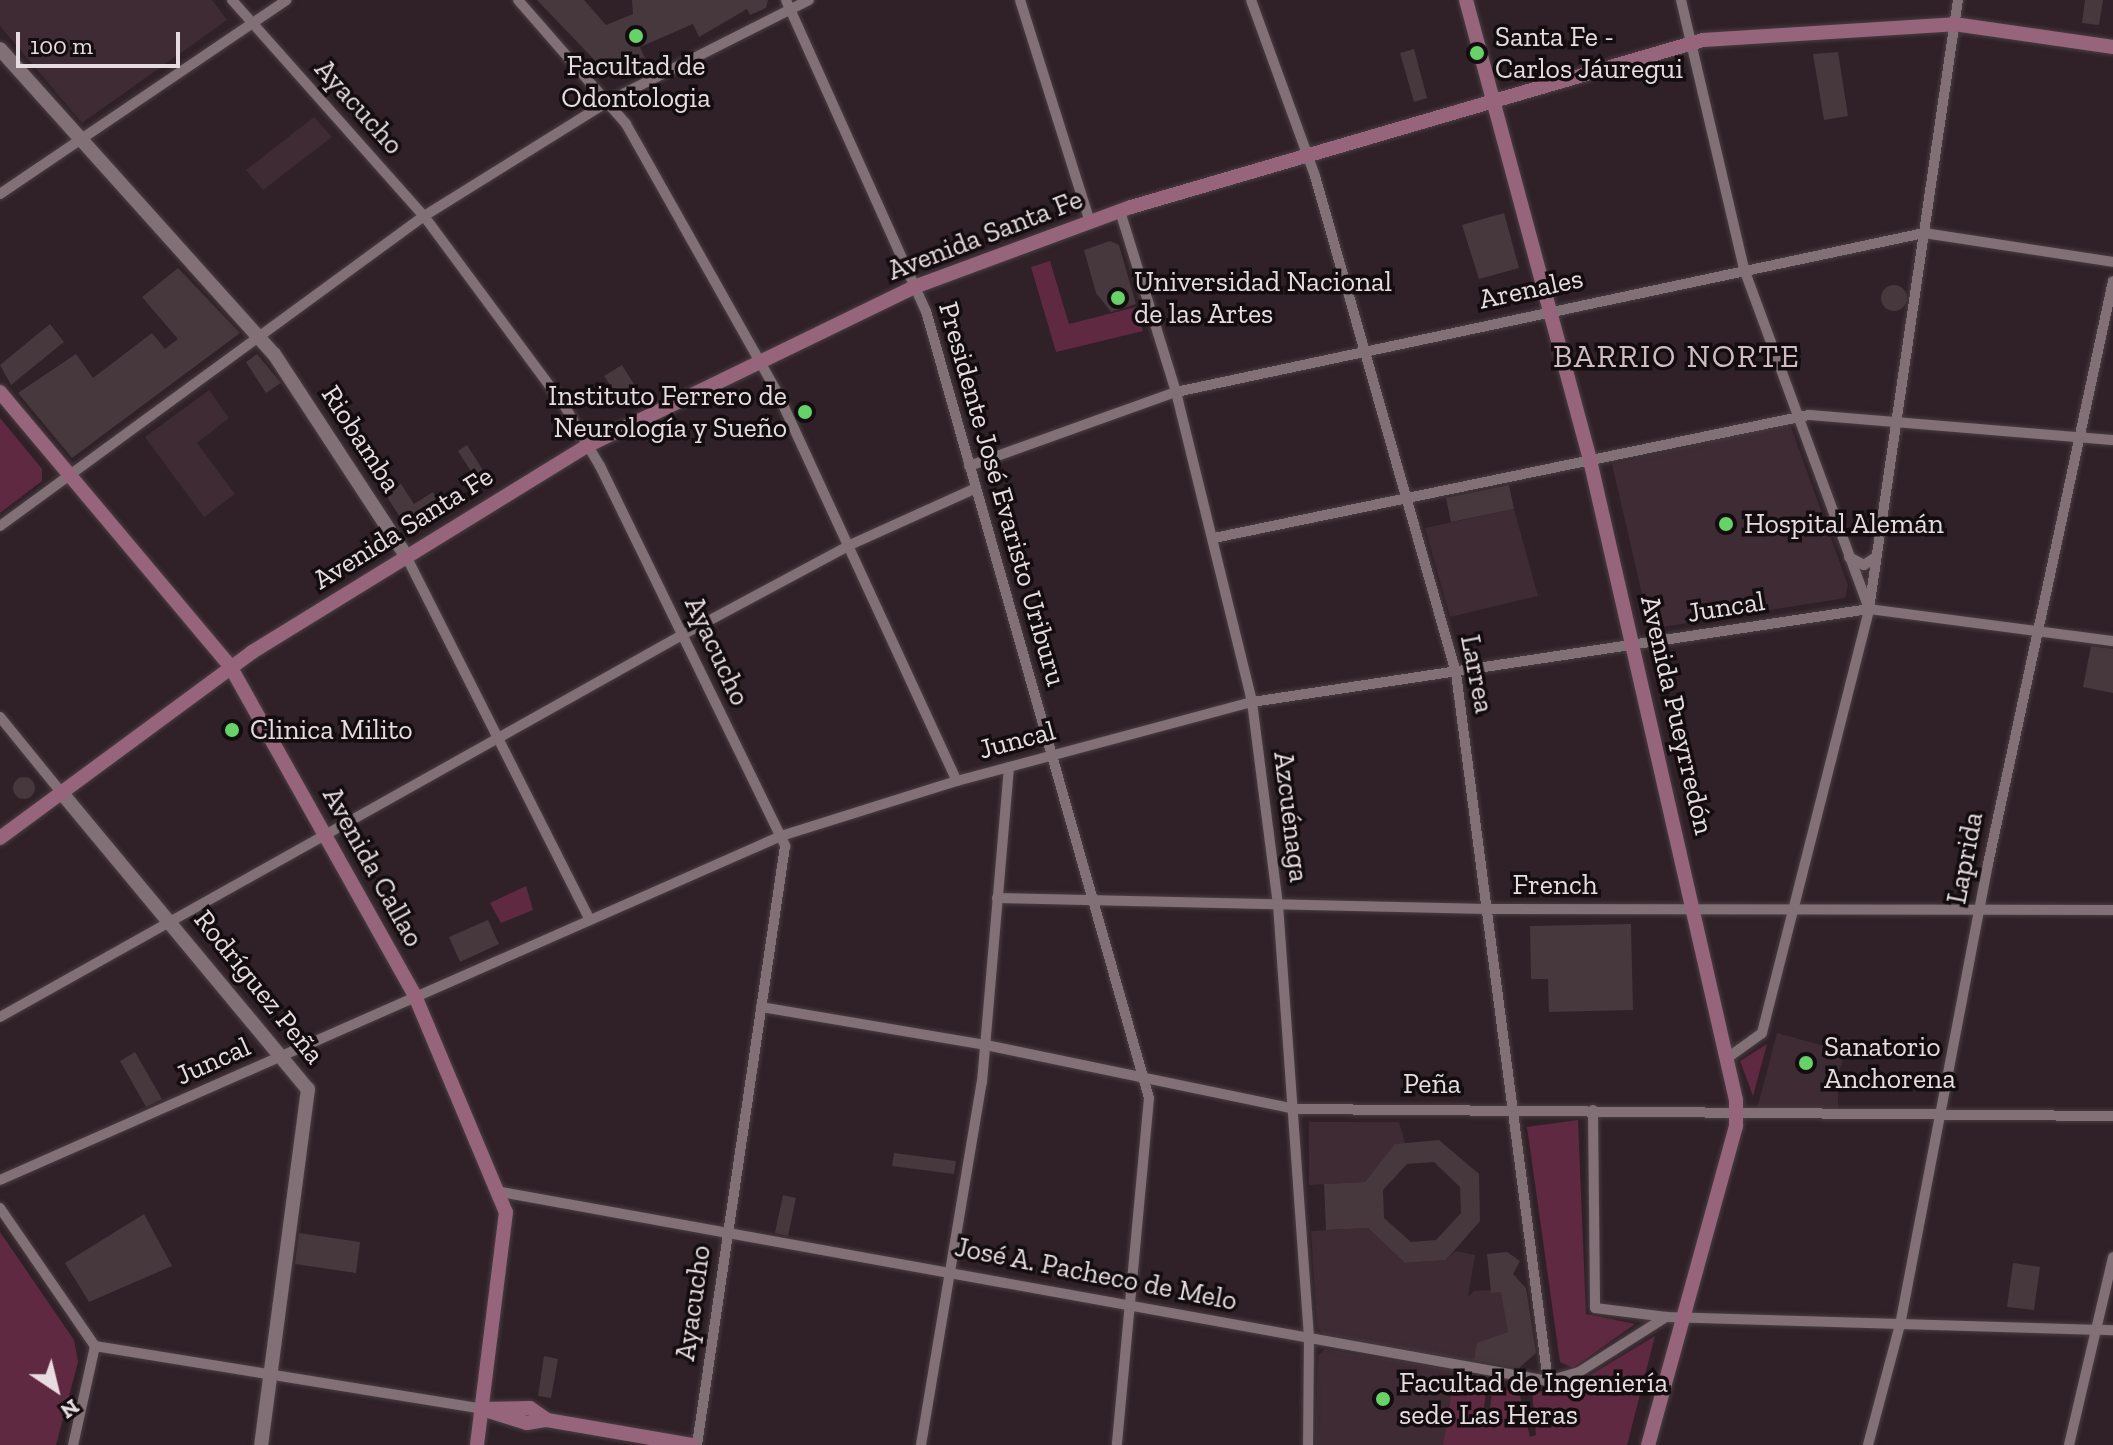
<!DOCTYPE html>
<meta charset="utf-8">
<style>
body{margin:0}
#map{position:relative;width:2113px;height:1445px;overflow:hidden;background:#2f2127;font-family:"Zilla Slab",serif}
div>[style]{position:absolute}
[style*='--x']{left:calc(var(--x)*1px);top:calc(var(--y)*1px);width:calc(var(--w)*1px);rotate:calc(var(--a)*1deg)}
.built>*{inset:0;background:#3e2b33}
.green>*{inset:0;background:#602942}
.building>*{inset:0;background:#46383d}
.round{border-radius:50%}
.roads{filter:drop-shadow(0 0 2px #493d42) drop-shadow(0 0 2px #493d42)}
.minor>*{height:10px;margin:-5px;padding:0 5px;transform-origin:5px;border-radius:5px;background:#817076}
.tertiary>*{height:14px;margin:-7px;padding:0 7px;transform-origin:7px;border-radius:7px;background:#817076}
.secondary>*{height:14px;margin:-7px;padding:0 7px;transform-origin:7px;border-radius:7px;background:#97657b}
.dots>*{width:22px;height:22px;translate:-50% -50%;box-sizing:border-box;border:4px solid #130d0f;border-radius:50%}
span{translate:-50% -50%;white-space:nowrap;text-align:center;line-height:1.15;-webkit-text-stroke:7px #130d0f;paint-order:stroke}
.poi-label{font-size:28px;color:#e7dde1}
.left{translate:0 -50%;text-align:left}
.right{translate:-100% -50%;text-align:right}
.street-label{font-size:28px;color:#e7dde1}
.quarter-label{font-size:32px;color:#cebcc2;letter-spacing:2px}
.north{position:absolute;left:16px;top:1349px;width:80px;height:80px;-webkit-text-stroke:6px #130d0f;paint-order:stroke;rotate:145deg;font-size:22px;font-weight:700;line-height:32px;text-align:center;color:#e7dde1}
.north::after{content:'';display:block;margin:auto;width:28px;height:36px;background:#e7dde1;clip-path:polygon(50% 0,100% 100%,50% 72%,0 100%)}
.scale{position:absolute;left:16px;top:32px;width:164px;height:36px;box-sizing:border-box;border:4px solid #e7dde1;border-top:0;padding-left:10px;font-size:24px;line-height:28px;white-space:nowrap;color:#e7dde1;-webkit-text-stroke:6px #130d0f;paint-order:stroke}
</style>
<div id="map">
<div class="built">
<i style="clip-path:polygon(0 0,212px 0,227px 20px,82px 123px,0 26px)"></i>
<i style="clip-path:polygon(314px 117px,332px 137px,263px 190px,246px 170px)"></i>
<i style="clip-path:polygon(209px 390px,229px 418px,197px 443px,235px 494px,204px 517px,145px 437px)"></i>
<i style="clip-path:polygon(1785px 424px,1791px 427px,1848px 585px,1845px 598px,1650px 629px,1612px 464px)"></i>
<i style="clip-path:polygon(1514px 509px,1538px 596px,1450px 617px,1425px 528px)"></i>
<i style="clip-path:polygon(1777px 1033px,1846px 1052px,1838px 1074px,1838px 1110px,1757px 1109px)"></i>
<i style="clip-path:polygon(1309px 1122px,1399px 1122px,1405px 1143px,1365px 1182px,1309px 1185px)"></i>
<i style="clip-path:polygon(1368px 1228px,1405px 1263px,1446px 1260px,1456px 1251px,1475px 1255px,1468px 1297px,1474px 1291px,1526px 1288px,1536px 1353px,1517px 1370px,1323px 1334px,1317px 1328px,1311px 1231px)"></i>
<i style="clip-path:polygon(1325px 1349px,1455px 1370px,1443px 1445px,1315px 1445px,1318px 1356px)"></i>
</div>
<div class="green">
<i style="clip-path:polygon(1050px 261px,1069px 324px,1136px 307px,1143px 331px,1056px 352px,1031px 267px)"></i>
<i style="clip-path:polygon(0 418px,42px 469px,42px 481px,0 513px)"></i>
<i style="clip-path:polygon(526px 886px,533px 910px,501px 923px,490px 903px)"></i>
<i style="clip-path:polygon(1767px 1044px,1753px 1096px,1740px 1061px)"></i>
<i style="clip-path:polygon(1578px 1120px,1586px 1314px,1635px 1324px,1573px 1368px,1560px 1362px,1527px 1127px)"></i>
<i style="clip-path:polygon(0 1232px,74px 1340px,78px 1362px,56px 1445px,0 1445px)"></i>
<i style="clip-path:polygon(1655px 1336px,1627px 1445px,1443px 1445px,1454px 1376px,1487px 1386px,1482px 1422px,1488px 1422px,1493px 1387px,1518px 1388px,1530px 1437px,1536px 1435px,1532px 1391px,1562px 1392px)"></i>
</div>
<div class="building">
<i style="clip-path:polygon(537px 0,584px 0,606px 25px,633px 14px,632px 0,768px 0,766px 8px,750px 15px,747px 9px,699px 37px,693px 24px,640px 47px,646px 61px,620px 72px,618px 66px,605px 71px)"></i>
<i style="clip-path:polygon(2085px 0,2103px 0,2099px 25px,2082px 23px)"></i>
<i style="clip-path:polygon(1414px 49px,1427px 98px,1414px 102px,1400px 53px)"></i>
<i style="clip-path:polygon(1838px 52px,1848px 116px,1824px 120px,1813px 54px)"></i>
<i style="clip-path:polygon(1504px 213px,1519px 268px,1479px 279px,1462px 225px)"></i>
<i style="clip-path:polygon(1110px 241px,1119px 245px,1136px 304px,1111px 312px,1096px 293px,1084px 250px)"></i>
<i style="clip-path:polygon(178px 268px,240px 333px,72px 458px,18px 393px,76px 354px,93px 378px,152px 333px,165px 349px,178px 339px,142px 297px)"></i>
<i class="round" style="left:1881px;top:285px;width:26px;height:26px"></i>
<i style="clip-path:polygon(50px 324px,64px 342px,11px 385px,0 365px)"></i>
<i style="clip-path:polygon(257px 354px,281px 383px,266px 393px,246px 362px)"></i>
<i style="clip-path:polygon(622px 365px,641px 395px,622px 403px,604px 376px)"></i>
<i style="clip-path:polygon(467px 445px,488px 478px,479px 484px,458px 451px)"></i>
<i style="clip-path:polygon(401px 484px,414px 504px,433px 492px,443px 507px,408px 529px,385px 494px)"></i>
<i style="clip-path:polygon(1509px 485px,1514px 509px,1451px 522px,1446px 498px)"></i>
<i style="clip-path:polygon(2091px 646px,2113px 649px,2113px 693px,2083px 687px)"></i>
<i class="round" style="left:13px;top:777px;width:22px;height:22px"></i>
<i style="clip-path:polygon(488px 920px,499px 944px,460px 962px,449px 937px)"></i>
<i style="clip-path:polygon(1631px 924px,1633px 1010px,1549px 1012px,1548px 979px,1531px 979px,1530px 926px)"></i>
<i style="clip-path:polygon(135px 1052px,162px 1099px,146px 1107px,120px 1061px)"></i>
<i style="clip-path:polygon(evenodd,1439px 1140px,1479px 1174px,1480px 1221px,1446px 1260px,1405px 1263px,1368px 1228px,1326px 1230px,1324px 1184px,1365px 1182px,1395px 1144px,1439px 1140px,1434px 1162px,1460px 1187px,1461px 1213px,1436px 1240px,1411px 1242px,1384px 1218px,1383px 1190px,1407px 1164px,1434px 1162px)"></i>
<i style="clip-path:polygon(894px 1153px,956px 1161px,954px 1174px,892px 1166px)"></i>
<i style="clip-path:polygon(783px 1195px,796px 1198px,788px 1236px,775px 1233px)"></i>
<i style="clip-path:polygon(144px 1214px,172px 1266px,89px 1302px,65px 1263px)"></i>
<i style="clip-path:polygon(299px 1233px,360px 1242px,356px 1273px,295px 1264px)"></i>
<i style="clip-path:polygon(1507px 1252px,1520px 1261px,1513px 1274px,1526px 1288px,1536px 1353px,1519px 1368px,1474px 1360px,1477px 1343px,1508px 1332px,1501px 1292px,1491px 1293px,1487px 1254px)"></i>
<i style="clip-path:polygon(2013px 1263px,2040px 1267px,2034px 1310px,2007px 1307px)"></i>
<i style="clip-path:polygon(544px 1356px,558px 1359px,551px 1398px,538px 1396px)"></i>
</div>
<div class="roads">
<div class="minor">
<i style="--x:232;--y:0;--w:289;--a:48.4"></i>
<i style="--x:424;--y:216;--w:235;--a:53.5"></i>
<i style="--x:564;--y:405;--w:71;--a:59.5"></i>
<i style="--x:600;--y:466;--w:423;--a:64"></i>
<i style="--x:785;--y:846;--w:605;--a:98.36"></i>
<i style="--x:518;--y:0;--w:164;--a:48.9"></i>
<i style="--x:626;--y:124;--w:310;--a:60.6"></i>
<i style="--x:778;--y:394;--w:426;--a:65.2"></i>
<i style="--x:786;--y:0;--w:341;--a:65.8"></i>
<i style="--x:926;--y:311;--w:818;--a:74.18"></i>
<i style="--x:1149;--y:1098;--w:348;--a:95.3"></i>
<i style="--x:1020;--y:0;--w:233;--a:72.5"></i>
<i style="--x:1251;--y:0;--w:187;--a:70"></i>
<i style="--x:1315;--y:176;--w:517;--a:74.16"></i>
<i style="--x:1456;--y:673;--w:714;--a:82.6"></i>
<i style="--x:1681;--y:0;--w:276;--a:76.8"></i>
<i style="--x:1744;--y:269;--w:361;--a:69.8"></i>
<i style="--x:0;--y:194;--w:346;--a:-34.1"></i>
<i style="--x:1120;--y:211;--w:189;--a:72.8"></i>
<i style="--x:1176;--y:392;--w:319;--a:76.2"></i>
<i style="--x:1252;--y:702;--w:205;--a:82.7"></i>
<i style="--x:1278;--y:905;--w:433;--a:85.9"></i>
<i style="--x:1309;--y:1337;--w:108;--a:90.5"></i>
<i style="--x:969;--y:466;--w:220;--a:-19.7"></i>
<i style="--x:1176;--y:392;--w:765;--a:-12"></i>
<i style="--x:1924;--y:233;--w:191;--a:8.7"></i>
<i style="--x:0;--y:526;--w:525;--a:-36.17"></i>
<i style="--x:424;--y:216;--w:218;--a:-31.9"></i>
<i style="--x:609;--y:101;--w:224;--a:-26.8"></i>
<i style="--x:1214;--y:538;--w:608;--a:-11.68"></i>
<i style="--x:1809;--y:415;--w:305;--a:4.7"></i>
<i style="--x:406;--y:556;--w:407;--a:63.2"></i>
<i style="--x:1849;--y:557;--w:17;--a:28"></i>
<i style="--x:1864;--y:565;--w:14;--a:-34"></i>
<i style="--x:0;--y:717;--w:97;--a:50.9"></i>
<i style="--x:997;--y:898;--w:490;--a:1.3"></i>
<i style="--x:1487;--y:909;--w:626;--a:0.09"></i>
<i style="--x:761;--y:1007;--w:228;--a:9.6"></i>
<i style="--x:986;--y:1045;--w:315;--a:11.7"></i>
<i style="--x:1294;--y:1109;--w:819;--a:0.49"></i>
<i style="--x:0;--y:1017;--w:784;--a:-29.25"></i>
<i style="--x:684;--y:634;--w:188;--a:-28.2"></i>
<i style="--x:850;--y:545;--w:138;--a:-24.3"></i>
<i style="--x:1726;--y:1059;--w:44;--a:-35.8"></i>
<i style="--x:1762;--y:1033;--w:437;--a:-75.8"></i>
<i style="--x:1869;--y:609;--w:615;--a:-81.69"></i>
<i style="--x:1593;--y:1110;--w:198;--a:89.4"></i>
<i style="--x:1595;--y:1308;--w:72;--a:7.2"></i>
<i style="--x:1666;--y:1317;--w:447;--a:1.7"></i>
<i style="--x:0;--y:1180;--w:853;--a:-23.77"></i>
<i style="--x:781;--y:836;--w:184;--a:-17.4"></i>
<i style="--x:957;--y:781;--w:305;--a:-15"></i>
<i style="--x:1252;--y:702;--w:624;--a:-8.57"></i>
<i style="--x:1869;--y:609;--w:246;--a:7.5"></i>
<i style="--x:501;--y:1192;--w:1064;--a:10.23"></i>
<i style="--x:1548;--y:1381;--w:32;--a:-16"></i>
<i style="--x:1579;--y:1372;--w:103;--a:-32.3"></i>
<i style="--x:0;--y:1208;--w:168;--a:55.5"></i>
<i style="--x:95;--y:1346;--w:101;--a:102.5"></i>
<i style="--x:95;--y:1346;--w:392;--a:9.2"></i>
<i style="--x:921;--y:1445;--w:368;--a:-80.5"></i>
<i style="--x:982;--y:1082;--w:316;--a:-85.1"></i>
<i style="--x:1868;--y:1445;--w:124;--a:-75.1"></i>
<i style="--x:1900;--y:1325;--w:469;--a:-79.2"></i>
<i style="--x:1988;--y:864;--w:596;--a:-77.9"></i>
<i style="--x:2069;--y:1445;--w:193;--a:-76.8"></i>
</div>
<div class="tertiary">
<i style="--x:0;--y:49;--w:410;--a:48.1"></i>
<i style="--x:274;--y:354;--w:241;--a:56.8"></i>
<i style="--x:61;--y:792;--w:386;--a:50.3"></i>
<i style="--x:308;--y:1089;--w:359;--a:97.5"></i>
</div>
<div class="secondary">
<i style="--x:1466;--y:0;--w:476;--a:74.9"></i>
<i style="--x:1590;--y:460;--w:656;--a:77.15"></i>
<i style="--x:1736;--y:1100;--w:26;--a:90"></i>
<i style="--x:1736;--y:1126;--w:331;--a:105.4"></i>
<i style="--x:0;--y:392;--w:358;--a:50"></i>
<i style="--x:230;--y:666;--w:378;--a:60.7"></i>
<i style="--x:415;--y:996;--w:234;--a:67.2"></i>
<i style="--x:506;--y:1212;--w:235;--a:97.1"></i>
<i style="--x:0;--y:838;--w:313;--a:-36.4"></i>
<i style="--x:252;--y:652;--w:393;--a:-31.6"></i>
<i style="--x:587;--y:446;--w:367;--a:-25.9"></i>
<i style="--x:917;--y:286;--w:228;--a:-20.3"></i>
<i style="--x:1131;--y:207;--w:596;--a:-16.28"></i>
<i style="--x:1703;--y:40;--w:252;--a:-3.6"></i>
<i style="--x:1954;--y:24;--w:161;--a:8.2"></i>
<i style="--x:482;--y:1409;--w:47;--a:17.3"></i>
<i style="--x:527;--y:1423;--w:20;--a:-9"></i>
<i style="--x:547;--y:1420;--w:147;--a:9.8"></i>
<i style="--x:484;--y:1409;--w:46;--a:-1.2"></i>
<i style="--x:530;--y:1408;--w:21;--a:35"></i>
</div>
</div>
<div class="dots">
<i style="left:636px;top:36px;background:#64d467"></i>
<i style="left:1477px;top:53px;background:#64d467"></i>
<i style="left:1118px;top:298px;background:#64d467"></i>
<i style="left:805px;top:412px;background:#64d467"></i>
<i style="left:1726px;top:524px;background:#64d467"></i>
<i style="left:232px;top:730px;background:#64d467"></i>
<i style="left:1806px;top:1063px;background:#64d467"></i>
<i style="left:1383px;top:1399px;background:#64d467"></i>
</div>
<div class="poi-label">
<span class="left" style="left:1495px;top:53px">Santa Fe -<br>Carlos Jáuregui</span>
<span style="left:636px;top:82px">Facultad de<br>Odontologia</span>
<span class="left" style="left:1134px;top:298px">Universidad Nacional<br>de las Artes</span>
<span class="right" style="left:787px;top:412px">Instituto Ferrero de<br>Neurología y Sueño</span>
<span class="left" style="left:1744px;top:524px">Hospital Alemán</span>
<span class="left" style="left:250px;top:730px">Clinica Milito</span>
<span class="left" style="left:1824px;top:1063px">Sanatorio<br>Anchorena</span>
<span class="left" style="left:1399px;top:1399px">Facultad de Ingeniería<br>sede Las Heras</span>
</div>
<div class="street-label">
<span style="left:359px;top:107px;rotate:48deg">Ayacucho</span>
<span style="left:985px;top:235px;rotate:-21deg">Avenida Santa Fe</span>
<span style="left:1531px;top:289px;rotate:-12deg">Arenales</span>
<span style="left:361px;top:439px;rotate:57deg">Riobamba</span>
<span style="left:1002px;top:494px;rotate:74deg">Presidente José Evaristo Uriburu</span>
<span style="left:403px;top:528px;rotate:-32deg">Avenida Santa Fe</span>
<span style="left:1726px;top:607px;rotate:-9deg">Juncal</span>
<span style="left:717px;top:651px;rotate:65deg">Ayacucho</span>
<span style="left:1477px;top:674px;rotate:79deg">Larrea</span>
<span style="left:1677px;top:715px;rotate:77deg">Avenida Pueyrredón</span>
<span style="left:1017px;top:740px;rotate:-15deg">Juncal</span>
<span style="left:1291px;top:817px;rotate:83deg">Azcuénaga</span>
<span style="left:1965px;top:858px;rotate:-79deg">Laprida</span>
<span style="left:373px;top:867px;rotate:61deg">Avenida Callao</span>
<span style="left:1555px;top:885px">French</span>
<span style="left:259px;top:987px;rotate:51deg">Rodríguez Peña</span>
<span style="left:213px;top:1061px;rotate:-24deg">Juncal</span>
<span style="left:1432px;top:1084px">Peña</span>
<span style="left:1096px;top:1274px;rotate:11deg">José A. Pacheco de Melo</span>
<span style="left:693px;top:1303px;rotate:-82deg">Ayacucho</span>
</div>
<div class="quarter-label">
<span style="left:1677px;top:356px">BARRIO NORTE</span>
</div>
<div class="north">N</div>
<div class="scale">100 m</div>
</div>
